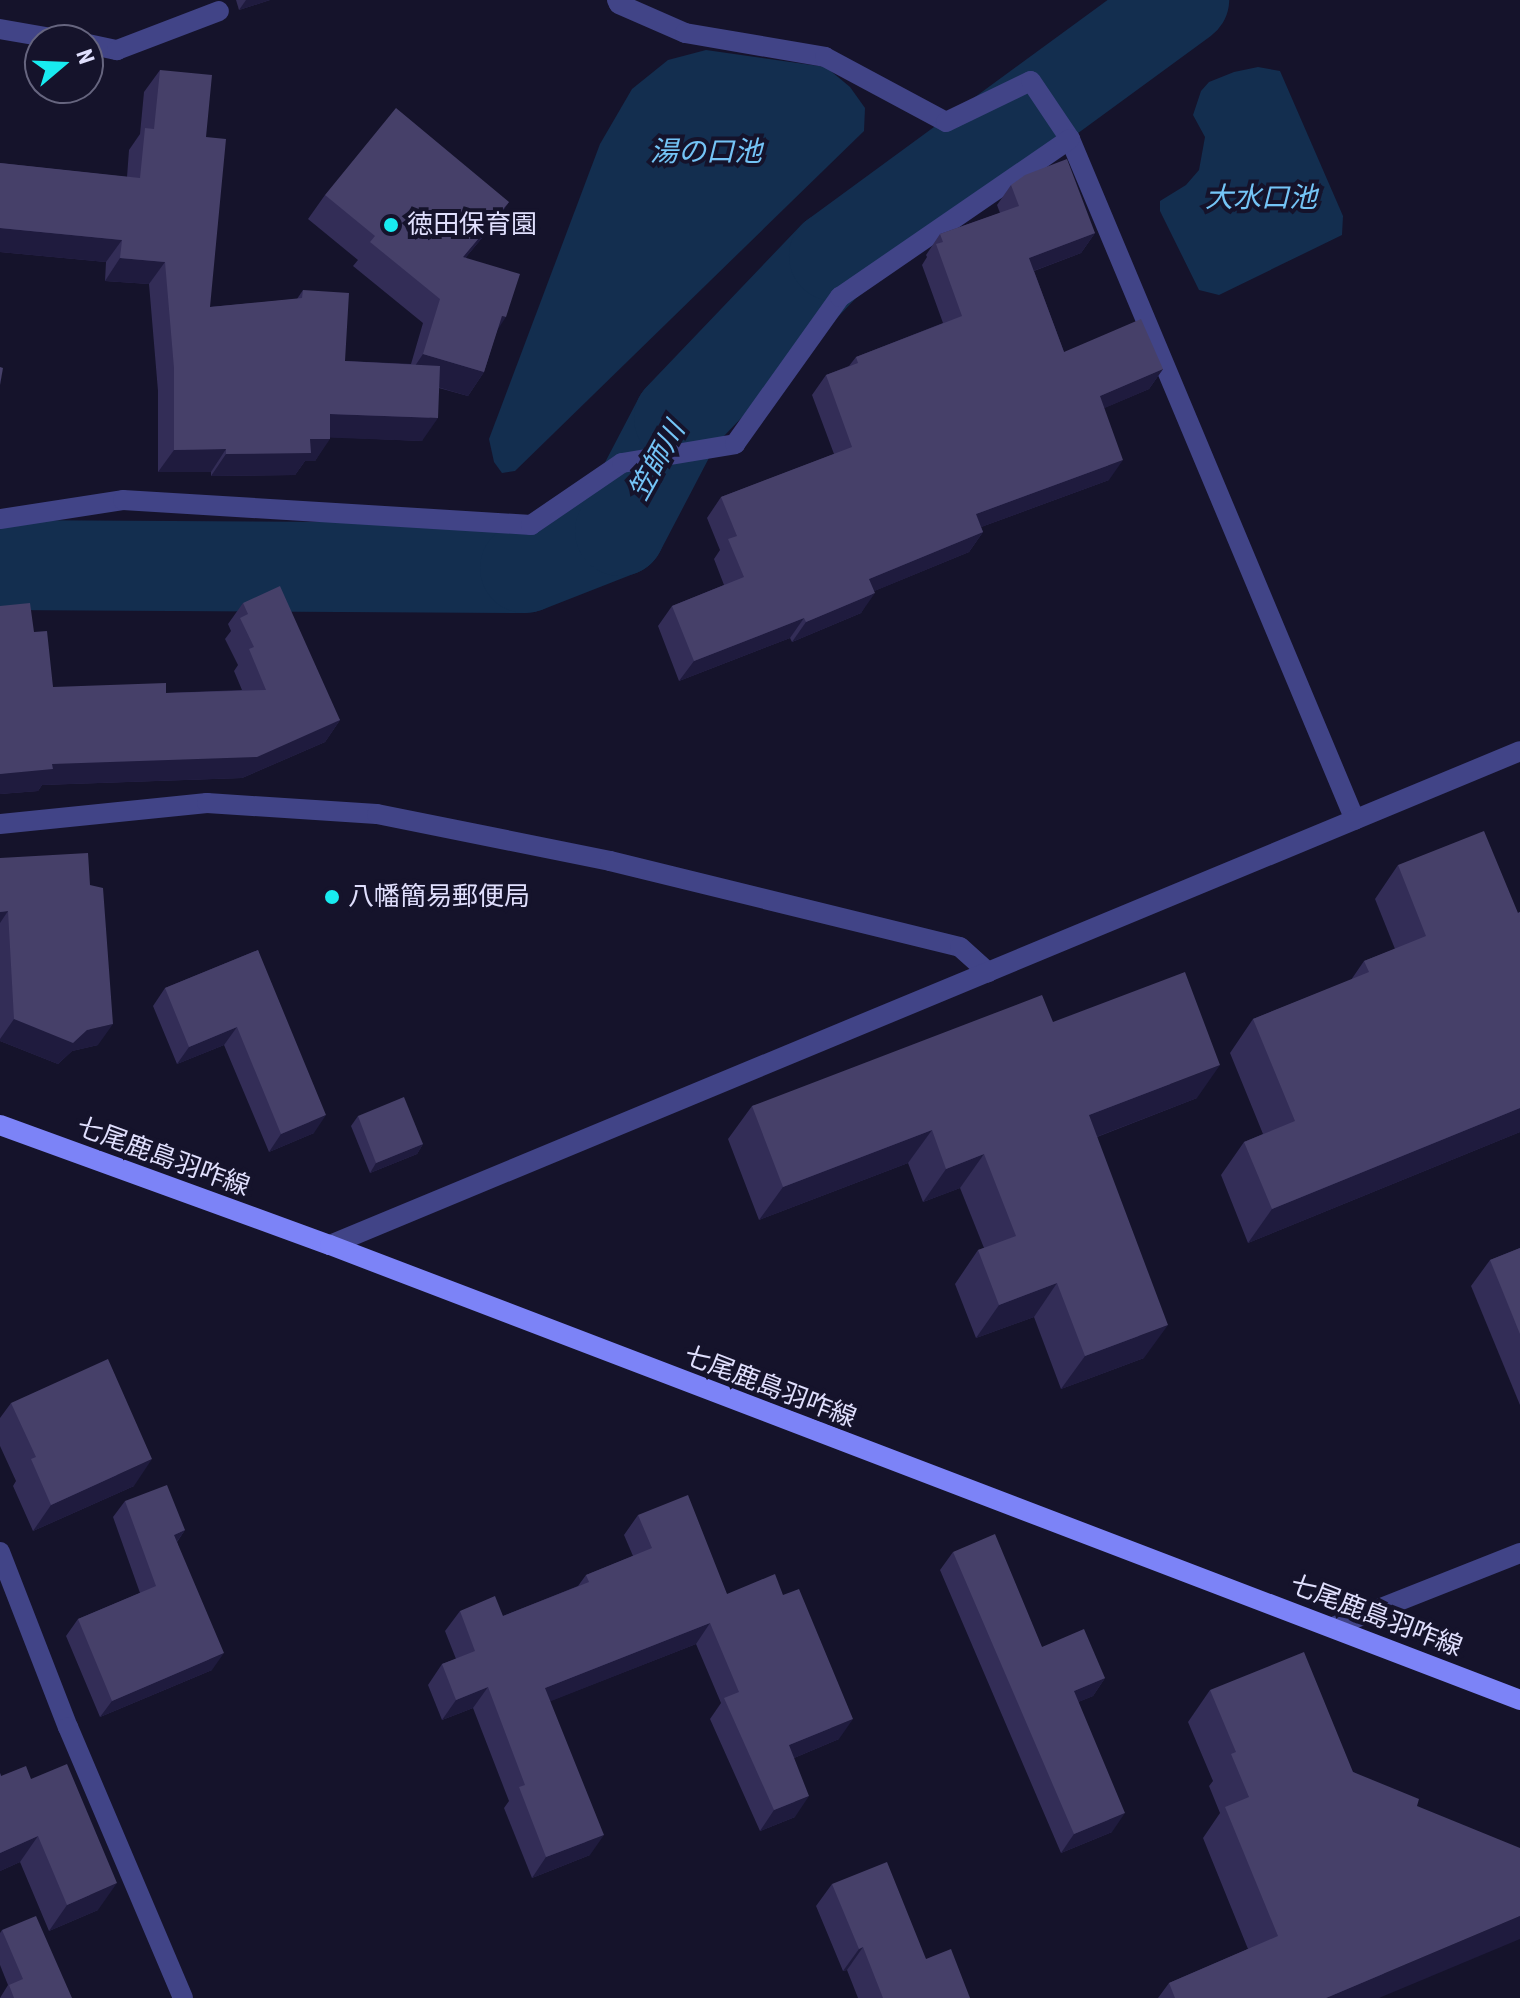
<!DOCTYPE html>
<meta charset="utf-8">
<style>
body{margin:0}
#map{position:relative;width:1520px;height:1998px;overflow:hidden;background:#15132b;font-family:"Roboto Condensed","Noto Sans JP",sans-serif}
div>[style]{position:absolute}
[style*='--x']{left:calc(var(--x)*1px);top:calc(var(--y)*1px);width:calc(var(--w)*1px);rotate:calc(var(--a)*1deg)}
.water>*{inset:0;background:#132e4f}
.river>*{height:90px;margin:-45px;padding:0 45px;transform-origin:45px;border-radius:45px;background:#132e4f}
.street>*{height:20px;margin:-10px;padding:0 10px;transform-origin:10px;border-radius:10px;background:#414487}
.secondary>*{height:20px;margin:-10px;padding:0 10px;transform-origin:10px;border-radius:10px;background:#7c83f7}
.wall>*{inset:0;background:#332d57}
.shaded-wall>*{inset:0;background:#1f1b3e}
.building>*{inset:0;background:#464069}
.dots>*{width:22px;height:22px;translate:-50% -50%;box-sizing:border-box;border:4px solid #15132b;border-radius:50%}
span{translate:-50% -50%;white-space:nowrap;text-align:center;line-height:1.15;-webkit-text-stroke:8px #15132b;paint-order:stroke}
.poi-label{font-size:26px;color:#e0dffd}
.left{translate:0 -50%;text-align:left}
.street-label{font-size:26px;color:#e0dffd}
.water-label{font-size:28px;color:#74c4f6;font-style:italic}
.north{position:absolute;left:24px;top:24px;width:80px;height:80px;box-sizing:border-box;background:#15132b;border:2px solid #66657f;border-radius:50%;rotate:71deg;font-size:22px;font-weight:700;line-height:32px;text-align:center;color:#e0dffd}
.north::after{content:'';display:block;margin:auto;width:28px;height:36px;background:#18ebf0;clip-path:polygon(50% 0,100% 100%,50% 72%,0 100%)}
</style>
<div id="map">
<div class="water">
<i style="clip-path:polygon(706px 50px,826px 67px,850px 87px,865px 108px,864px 131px,515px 471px,502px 473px,494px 462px,489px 439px,600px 144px,632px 89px,668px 60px)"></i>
<i style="clip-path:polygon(1258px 67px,1280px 71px,1343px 216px,1342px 235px,1219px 295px,1199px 290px,1160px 211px,1160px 201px,1186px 185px,1199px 170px,1205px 137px,1193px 115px,1201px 91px,1209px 82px,1234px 72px)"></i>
</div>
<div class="river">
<i style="--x:0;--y:565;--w:525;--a:0.33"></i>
<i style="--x:525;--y:568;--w:102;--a:-21.3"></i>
<i style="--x:620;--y:531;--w:127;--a:-62.4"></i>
<i style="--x:679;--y:418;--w:224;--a:-46.3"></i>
<i style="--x:834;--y:256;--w:434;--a:-36.2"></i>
</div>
<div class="street">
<i style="--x:617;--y:0;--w:4;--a:63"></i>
<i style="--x:619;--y:4;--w:72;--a:23.7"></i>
<i style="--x:685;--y:33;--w:142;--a:9.7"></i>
<i style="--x:825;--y:57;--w:137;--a:28.2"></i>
<i style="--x:946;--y:122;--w:94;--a:-25.8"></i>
<i style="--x:1031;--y:81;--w:70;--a:56.1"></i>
<i style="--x:1070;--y:139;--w:738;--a:67.29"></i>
<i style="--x:0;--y:29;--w:64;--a:9.9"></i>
<i style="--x:88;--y:44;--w:30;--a:12"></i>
<i style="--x:117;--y:50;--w:109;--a:-20.9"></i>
<i style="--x:0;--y:519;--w:124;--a:-8.8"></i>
<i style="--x:123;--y:500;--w:409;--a:3.5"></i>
<i style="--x:531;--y:525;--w:110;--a:-34.3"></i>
<i style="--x:622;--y:463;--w:115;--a:-9.5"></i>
<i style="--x:735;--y:444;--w:181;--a:-54.5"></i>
<i style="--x:840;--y:297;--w:279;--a:-34.5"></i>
<i style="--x:0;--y:824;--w:208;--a:-5.8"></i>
<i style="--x:207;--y:803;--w:170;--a:3.7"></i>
<i style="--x:377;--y:814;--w:238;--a:11.4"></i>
<i style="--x:610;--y:861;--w:360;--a:13.8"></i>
<i style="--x:960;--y:947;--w:38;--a:42"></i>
<i style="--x:330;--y:1245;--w:1288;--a:-22.54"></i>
<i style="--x:0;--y:1552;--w:188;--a:68.8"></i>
<i style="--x:68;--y:1727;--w:294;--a:67"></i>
<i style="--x:1333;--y:1627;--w:201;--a:-21.6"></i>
</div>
<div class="secondary">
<i style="--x:0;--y:1125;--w:351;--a:20"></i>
<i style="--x:330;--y:1245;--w:1274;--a:20.92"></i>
</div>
<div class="wall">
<i style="clip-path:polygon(236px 0,270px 0,239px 10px)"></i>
<i style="clip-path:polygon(160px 70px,206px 137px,210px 307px,297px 299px,303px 290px,345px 361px,411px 364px,423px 323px,353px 266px,358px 260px,308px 219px,325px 195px,509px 202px,492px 226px,466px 257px,497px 330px,484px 372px,468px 396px,439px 388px,422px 441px,330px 437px,315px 461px,305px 461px,295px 475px,211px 476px,211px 472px,158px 472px,158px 391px,149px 284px,105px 281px,106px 262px,0 252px,0 163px,127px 177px,129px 150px,140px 134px,144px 92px)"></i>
<i style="clip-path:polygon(1011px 185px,1095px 233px,1081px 253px,1034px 271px,1064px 352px,1163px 369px,1149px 389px,1104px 408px,1109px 480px,981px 527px,983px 532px,969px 552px,874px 591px,861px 613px,792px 642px,790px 638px,679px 681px,658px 626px,672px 606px,724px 585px,714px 559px,720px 550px,707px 518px,721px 497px,834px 454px,812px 395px,826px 375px,849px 366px,856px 357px,943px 323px,922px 265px,927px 257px,926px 255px,940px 234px,1000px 213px,997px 205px)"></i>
<i style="clip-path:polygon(243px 603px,340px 720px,325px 742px,242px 778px,42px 785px,38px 791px,0 794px,0 606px,34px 632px,53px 687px,166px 693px,242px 690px,234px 671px,238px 665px,225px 639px,231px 631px,228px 624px)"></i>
<i style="clip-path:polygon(0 858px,98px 1045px,72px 1051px,58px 1064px,0 1041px)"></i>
<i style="clip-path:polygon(1398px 865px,1518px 913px,1520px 912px,1520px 1132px,1248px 1243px,1221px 1175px,1244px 1142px,1263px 1134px,1230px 1053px,1253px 1019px,1351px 980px,1364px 961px,1395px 949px,1375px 899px)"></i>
<i style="clip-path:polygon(258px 950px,314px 1133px,269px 1152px,224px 1045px,177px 1064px,153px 1006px,165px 988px)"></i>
<i style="clip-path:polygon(1053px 1022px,1197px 1098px,1097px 1137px,1144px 1358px,1061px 1389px,1034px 1317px,976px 1338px,955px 1284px,978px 1250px,984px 1248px,960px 1188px,923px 1202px,908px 1163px,759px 1220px,728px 1139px,752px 1106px)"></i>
<i style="clip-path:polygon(358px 1116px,423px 1144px,417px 1154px,370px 1173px,351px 1126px)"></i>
<i style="clip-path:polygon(1520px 1248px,1520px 1405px,1471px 1286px,1490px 1260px)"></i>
<i style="clip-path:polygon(11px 1403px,134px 1486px,33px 1531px,13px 1486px,16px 1481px,0 1446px,0 1418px)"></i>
<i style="clip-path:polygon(125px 1501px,185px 1530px,177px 1542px,212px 1670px,100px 1717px,66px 1636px,78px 1619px,140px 1593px,113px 1517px)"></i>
<i style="clip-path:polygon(638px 1515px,727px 1594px,839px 1739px,794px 1758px,795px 1817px,760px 1831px,710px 1719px,721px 1703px,696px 1644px,550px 1701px,590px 1855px,532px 1878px,504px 1808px,509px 1801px,473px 1708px,442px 1720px,428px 1685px,442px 1664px,456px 1659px,445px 1631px,460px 1611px,503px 1616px,578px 1586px,586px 1575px,633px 1556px,624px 1535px)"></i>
<i style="clip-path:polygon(953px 1552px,1042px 1647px,1105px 1678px,1093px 1696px,1078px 1702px,1112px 1832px,1061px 1853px,940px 1570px)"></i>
<i style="clip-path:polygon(1210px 1690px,1353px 1772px,1417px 1806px,1379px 1998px,1158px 1998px,1169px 1983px,1248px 1949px,1203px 1838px,1220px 1813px,1209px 1786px,1213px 1781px,1188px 1722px)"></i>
<i style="clip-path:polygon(0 1773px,1px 1776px,31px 1779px,98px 1910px,49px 1931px,20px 1862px,0 1871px)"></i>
<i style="clip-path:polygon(832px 1884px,926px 1959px,970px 1998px,858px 1998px,847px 1970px,843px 1971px,816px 1906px)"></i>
<i style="clip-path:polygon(2px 1930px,72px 1998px,0 1998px,8px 1985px,0 1965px,0 1933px)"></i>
</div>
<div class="shaded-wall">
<i style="clip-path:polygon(246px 0,270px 0,239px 10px)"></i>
<i style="clip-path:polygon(509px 202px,492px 226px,446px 281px,463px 257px)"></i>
<i style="clip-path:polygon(0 228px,122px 240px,106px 262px,0 252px)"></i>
<i style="clip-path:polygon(1095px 233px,1081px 253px,1015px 278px,1029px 258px)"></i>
<i style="clip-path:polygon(120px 258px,165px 262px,149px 284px,105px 281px)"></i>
<i style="clip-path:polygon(502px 316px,506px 317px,490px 341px)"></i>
<i style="clip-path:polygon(423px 354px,484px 372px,468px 396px,407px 378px)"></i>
<i style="clip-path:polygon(1163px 369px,1149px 389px,1086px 416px,1100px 396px)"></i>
<i style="clip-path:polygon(330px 414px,438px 418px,422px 441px,314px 437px)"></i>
<i style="clip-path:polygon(310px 439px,330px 439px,315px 461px,305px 461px,295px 475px,211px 476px,226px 454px)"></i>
<i style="clip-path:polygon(226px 449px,211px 472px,158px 472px,174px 450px)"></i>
<i style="clip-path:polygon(1123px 460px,1109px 480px,962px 534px,976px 514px)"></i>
<i style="clip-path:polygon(983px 532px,969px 552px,855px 599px,869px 579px)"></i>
<i style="clip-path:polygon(875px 593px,861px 613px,792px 642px,806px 622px)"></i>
<i style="clip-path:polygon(804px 618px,790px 638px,679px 681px,694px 661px)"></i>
<i style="clip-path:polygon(340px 720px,325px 742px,242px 778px,42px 785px,38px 791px,0 794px,0 774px,52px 764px)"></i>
<i style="clip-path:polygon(8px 911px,0 923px,0 912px)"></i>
<i style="clip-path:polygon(14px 1019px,87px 1030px,113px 1024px,98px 1045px,72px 1051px,58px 1064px,0 1041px,0 1039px)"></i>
<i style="clip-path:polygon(237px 1027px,224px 1045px,177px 1064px,189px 1047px)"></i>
<i style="clip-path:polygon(1220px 1065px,1197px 1098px,1065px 1149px,1089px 1115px)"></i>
<i style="clip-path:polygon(1520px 1108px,1520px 1132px,1248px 1243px,1272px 1209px)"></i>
<i style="clip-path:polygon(326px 1115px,314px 1133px,269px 1152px,281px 1134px)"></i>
<i style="clip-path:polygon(932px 1130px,908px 1163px,759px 1220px,783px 1187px)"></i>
<i style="clip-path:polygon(423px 1144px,417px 1154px,370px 1173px,376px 1163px)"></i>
<i style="clip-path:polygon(984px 1154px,960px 1188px,923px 1202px,946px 1169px)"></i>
<i style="clip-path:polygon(1057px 1283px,1034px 1317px,976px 1338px,999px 1305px)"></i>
<i style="clip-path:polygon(1168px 1325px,1144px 1358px,1061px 1389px,1085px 1356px)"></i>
<i style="clip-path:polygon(152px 1459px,134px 1486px,33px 1531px,51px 1505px)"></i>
<i style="clip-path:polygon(185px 1530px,173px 1547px,174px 1535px)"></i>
<i style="clip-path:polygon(710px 1623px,696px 1644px,531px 1709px,545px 1688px)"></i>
<i style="clip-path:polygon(224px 1653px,212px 1670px,100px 1717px,112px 1701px)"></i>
<i style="clip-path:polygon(1105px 1678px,1093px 1696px,1061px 1709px,1074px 1691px)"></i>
<i style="clip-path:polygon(488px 1687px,473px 1708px,442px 1720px,456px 1700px)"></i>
<i style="clip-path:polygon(853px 1719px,839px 1739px,775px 1766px,789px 1745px)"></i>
<i style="clip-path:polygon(809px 1796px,795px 1817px,760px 1831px,774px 1810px)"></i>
<i style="clip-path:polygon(1125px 1813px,1112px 1832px,1061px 1853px,1074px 1834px)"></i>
<i style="clip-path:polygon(604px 1835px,590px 1855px,532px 1878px,546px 1857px)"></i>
<i style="clip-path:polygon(38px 1836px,20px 1862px,0 1871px,0 1853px)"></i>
<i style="clip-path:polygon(117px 1883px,98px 1910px,49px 1931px,67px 1905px)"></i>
<i style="clip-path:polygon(1520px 1916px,1520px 1939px,1379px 1998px,1326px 1998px)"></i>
<i style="clip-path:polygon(863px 1947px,847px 1970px,843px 1971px,859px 1949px)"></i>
</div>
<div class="building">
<i style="clip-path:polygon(160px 70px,212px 75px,206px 137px,226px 139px,210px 307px,302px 298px,303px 290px,349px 293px,345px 361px,440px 366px,438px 418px,330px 414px,330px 439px,310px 439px,311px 453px,226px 454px,226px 449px,174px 450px,174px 368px,165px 262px,120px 258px,122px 240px,0 228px,0 163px,140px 178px,145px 128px,154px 129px)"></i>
<i style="clip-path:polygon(396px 108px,509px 202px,463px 257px,520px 274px,506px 317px,502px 316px,484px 372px,423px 354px,440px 299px,370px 242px,375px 236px,325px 195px)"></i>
<i style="clip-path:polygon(1067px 159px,1095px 233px,1029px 258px,1064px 352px,1141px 319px,1163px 369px,1100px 396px,1123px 460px,976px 514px,983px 532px,869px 579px,875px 593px,806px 622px,804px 618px,694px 661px,672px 606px,744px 577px,728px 539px,737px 536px,721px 497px,852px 447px,826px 375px,858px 363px,856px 357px,962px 316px,936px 244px,943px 242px,940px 234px,1019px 206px,1011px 185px,1025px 175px)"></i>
<i style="clip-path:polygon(0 367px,3px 368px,0 385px)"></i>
<i style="clip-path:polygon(280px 586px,340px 720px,257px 757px,52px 764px,53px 769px,0 774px,0 606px,30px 603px,34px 632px,47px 631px,53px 687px,166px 683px,166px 693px,266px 690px,249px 649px,254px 647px,240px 618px,248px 614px,243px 603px)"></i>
<i style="clip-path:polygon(1484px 831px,1518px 913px,1520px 912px,1520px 1108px,1272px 1209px,1244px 1142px,1295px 1121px,1253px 1019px,1369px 972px,1364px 961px,1426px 936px,1398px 865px)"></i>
<i style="clip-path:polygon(88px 853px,90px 885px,103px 888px,113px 1024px,87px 1030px,73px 1043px,14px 1019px,8px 911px,0 912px,0 858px)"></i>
<i style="clip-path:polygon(258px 950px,326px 1115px,281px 1134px,237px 1027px,189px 1047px,165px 988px)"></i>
<i style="clip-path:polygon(1185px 972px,1220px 1065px,1089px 1115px,1168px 1325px,1085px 1356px,1057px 1283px,999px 1305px,978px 1250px,1016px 1236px,984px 1154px,946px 1169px,932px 1130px,783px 1187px,752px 1106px,1042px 995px,1053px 1022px)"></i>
<i style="clip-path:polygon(404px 1097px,423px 1144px,376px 1163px,358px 1116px)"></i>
<i style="clip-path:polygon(1520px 1248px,1520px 1334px,1490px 1260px)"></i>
<i style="clip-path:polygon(108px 1359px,152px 1459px,51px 1505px,31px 1459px,36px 1457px,11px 1403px)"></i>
<i style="clip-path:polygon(167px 1485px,185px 1530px,174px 1535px,224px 1653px,112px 1701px,78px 1619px,156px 1586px,125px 1501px)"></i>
<i style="clip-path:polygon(688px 1495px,727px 1594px,775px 1574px,783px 1595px,799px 1589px,853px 1719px,789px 1745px,809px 1796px,774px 1810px,724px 1698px,739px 1692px,710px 1623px,545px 1688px,604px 1835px,546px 1857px,519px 1787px,525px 1785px,488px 1687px,456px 1700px,442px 1664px,475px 1651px,460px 1611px,495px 1596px,503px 1616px,589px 1582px,586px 1575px,652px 1548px,638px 1515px)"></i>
<i style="clip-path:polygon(995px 1534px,1042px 1647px,1084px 1629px,1105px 1678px,1074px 1691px,1125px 1813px,1074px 1834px,953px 1552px)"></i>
<i style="clip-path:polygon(1304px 1652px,1353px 1772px,1419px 1799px,1417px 1806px,1520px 1848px,1520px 1916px,1326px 1998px,1175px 1998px,1169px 1983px,1278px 1936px,1225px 1807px,1249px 1797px,1231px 1754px,1236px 1752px,1210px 1690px)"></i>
<i style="clip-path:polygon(67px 1764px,117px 1883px,67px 1905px,38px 1836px,0 1853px,0 1773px,1px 1776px,26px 1766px,31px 1779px)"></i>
<i style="clip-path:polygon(887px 1862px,926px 1959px,951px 1949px,970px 1998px,883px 1998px,863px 1947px,859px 1949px,832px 1884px)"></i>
<i style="clip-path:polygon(36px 1916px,72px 1998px,14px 1998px,9px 1985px,23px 1979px,2px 1930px)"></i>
</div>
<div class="dots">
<i style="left:391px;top:225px;background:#18ebf0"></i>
<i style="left:332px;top:897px;background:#18ebf0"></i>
</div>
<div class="poi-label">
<span class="left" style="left:407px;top:225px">徳田保育園</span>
<span class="left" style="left:348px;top:897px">八幡簡易郵便局</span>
</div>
<div class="street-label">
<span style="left:163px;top:1157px;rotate:20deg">七尾鹿島羽咋線</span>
<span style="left:770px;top:1387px;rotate:21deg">七尾鹿島羽咋線</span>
<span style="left:1376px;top:1616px;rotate:21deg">七尾鹿島羽咋線</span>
</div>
<div class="water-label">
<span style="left:706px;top:152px">湯の口池</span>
<span style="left:1261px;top:198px">大水口池</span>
<span style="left:657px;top:461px;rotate:-61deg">笠師川</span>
</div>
<div class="north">N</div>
</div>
